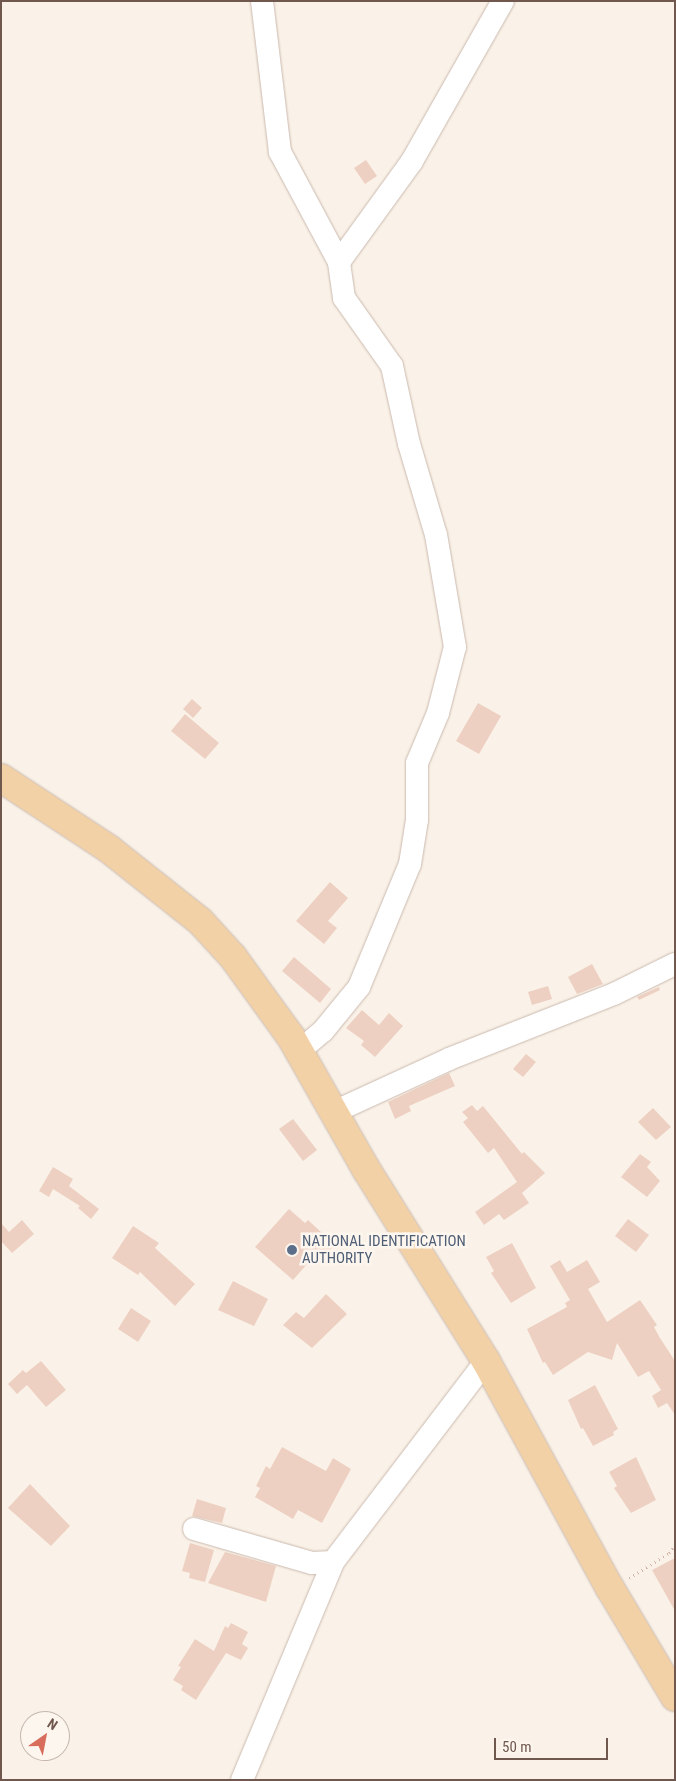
<!DOCTYPE html>
<style>
body{margin:0}
#map{position:relative;width:676px;height:1781px;overflow:hidden;background:#faf2e8;font-family:"Roboto Condensed",sans-serif}
div>[style]{position:absolute}
[style*='--x']{left:calc(var(--x)*1px);top:calc(var(--y)*1px);width:calc(var(--w)*1px);rotate:calc(var(--a)*1deg)}
.building>*{inset:0;background:#edd0c2}
.path>*{height:2.5px;margin-top:-1.25px;transform-origin:0;background:repeating-linear-gradient(90deg,#d2b3a5 0 1px,transparent 0 5px)}
.roads{filter:drop-shadow(0 0 1px #cbb9af) drop-shadow(0 0 1px #cbb9af)}
.minor>*{height:22px;margin:-11px;padding:0 11px;transform-origin:11px;border-radius:11px;background:#fff}
.major>*{height:28px;margin:-14px;padding:0 14px;transform-origin:14px;border-radius:14px;background:#f2d1a7}
.dots>*{width:14px;height:14px;translate:-50% -50%;box-sizing:border-box;border:2px solid #fdf6ee;border-radius:50%}
span{translate:-50% -50%;white-space:nowrap;text-align:center;line-height:1.15;-webkit-text-stroke:5px #fdf6ee;paint-order:stroke}
.service-label{font-size:15px;color:#4e5e75}
.left{translate:0 -50%;text-align:left}
.frame{position:absolute;inset:0;border:2px solid #71584e;pointer-events:none}
.north{position:absolute;left:20px;top:1711px;width:50px;height:50px;box-sizing:border-box;background:#fdf6ee;border:1px solid #c5b7ae;border-radius:50%;rotate:33deg;font-size:14px;font-weight:700;line-height:20px;text-align:center;color:#71584e}
.north::after{content:'';display:block;margin:auto;width:18px;height:22px;background:#d76d5a;clip-path:polygon(50% 0,100% 100%,50% 72%,0 100%)}
.scale{position:absolute;left:494px;top:1738px;width:114px;height:22px;box-sizing:border-box;border:2px solid #71584e;border-top:0;padding-left:6px;font-size:15px;line-height:18px;white-space:nowrap;color:#71584e;-webkit-text-stroke:4px #fdf6ee;paint-order:stroke}
</style>
<div id="map">
<div class="building">
<i style="clip-path:polygon(366px 160px,377px 176px,365px 184px,354px 168px)"></i>
<i style="clip-path:polygon(192px 699px,202px 708px,193px 718px,183px 709px)"></i>
<i style="clip-path:polygon(478px 703px,501px 716px,479px 754px,456px 741px)"></i>
<i style="clip-path:polygon(185px 714px,219px 743px,205px 759px,171px 731px)"></i>
<i style="clip-path:polygon(330px 882px,348px 898px,328px 921px,337px 928px,324px 944px,296px 921px)"></i>
<i style="clip-path:polygon(294px 957px,331px 989px,320px 1003px,282px 971px)"></i>
<i style="clip-path:polygon(592px 964px,603px 984px,577px 994px,568px 977px)"></i>
<i style="clip-path:polygon(548px 986px,552px 999px,532px 1005px,528px 992px)"></i>
<i style="clip-path:polygon(659px 987px,660px 990px,639px 1000px,637px 997px)"></i>
<i style="clip-path:polygon(362px 1010px,379px 1025px,389px 1013px,403px 1026px,375px 1057px,361px 1045px,364px 1041px,346px 1028px)"></i>
<i style="clip-path:polygon(526px 1054px,536px 1062px,523px 1077px,513px 1069px)"></i>
<i style="clip-path:polygon(449px 1073px,455px 1086px,409px 1106px,411px 1111px,395px 1119px,388px 1102px)"></i>
<i style="clip-path:polygon(472px 1105px,477px 1111px,483px 1106px,522px 1154px,524px 1152px,545px 1173px,522px 1193px,529px 1203px,504px 1220px,499px 1214px,484px 1225px,475px 1212px,517px 1182px,494px 1148px,488px 1153px,463px 1122px,468px 1118px,462px 1112px)"></i>
<i style="clip-path:polygon(653px 1108px,671px 1127px,656px 1140px,638px 1122px)"></i>
<i style="clip-path:polygon(293px 1119px,317px 1150px,303px 1161px,279px 1129px)"></i>
<i style="clip-path:polygon(640px 1154px,651px 1162px,647px 1167px,660px 1181px,647px 1197px,621px 1177px)"></i>
<i style="clip-path:polygon(53px 1167px,73px 1179px,69px 1186px,99px 1209px,91px 1219px,78px 1208px,80px 1206px,53px 1189px,49px 1197px,39px 1191px)"></i>
<i style="clip-path:polygon(289px 1209px,305px 1223px,308px 1220px,335px 1245px,323px 1258px,317px 1253px,293px 1280px,255px 1247px)"></i>
<i style="clip-path:polygon(628px 1219px,649px 1235px,636px 1252px,615px 1236px)"></i>
<i style="clip-path:polygon(22px 1220px,34px 1234px,12px 1253px,1px 1241px,1px 1223px,9px 1232px)"></i>
<i style="clip-path:polygon(133px 1226px,159px 1243px,155px 1248px,195px 1284px,175px 1306px,140px 1272px,138px 1275px,112px 1258px)"></i>
<i style="clip-path:polygon(512px 1243px,536px 1288px,511px 1303px,491px 1273px,494px 1271px,486px 1257px)"></i>
<i style="clip-path:polygon(560px 1260px,567px 1272px,587px 1260px,600px 1282px,588px 1289px,607px 1322px,640px 1300px,657px 1325px,654px 1327px,660px 1338px,675px 1361px,675px 1415px,667px 1403px,658px 1408px,652px 1396px,661px 1390px,649px 1371px,638px 1377px,617px 1343px,612px 1360px,588px 1352px,553px 1375px,545px 1362px,543px 1363px,527px 1329px,567px 1307px,565px 1303px,570px 1300px,550px 1266px)"></i>
<i style="clip-path:polygon(233px 1281px,268px 1299px,254px 1326px,218px 1310px)"></i>
<i style="clip-path:polygon(326px 1294px,347px 1314px,312px 1348px,283px 1325px,296px 1312px,304px 1318px)"></i>
<i style="clip-path:polygon(131px 1308px,151px 1321px,138px 1342px,118px 1329px)"></i>
<i style="clip-path:polygon(41px 1361px,66px 1390px,46px 1407px,27px 1385px,17px 1394px,8px 1384px,23px 1370px,26px 1373px)"></i>
<i style="clip-path:polygon(595px 1385px,618px 1429px,613px 1432px,614px 1435px,593px 1446px,583px 1428px,581px 1429px,568px 1400px)"></i>
<i style="clip-path:polygon(282px 1447px,326px 1471px,333px 1458px,351px 1469px,322px 1523px,298px 1510px,293px 1519px,255px 1497px,260px 1488px,256px 1486px,266px 1466px,270px 1469px)"></i>
<i style="clip-path:polygon(636px 1457px,656px 1500px,631px 1513px,614px 1488px,617px 1486px,609px 1472px)"></i>
<i style="clip-path:polygon(30px 1484px,70px 1526px,51px 1546px,8px 1508px)"></i>
<i style="clip-path:polygon(197px 1499px,226px 1508px,222px 1523px,192px 1516px)"></i>
<i style="clip-path:polygon(190px 1543px,214px 1550px,205px 1582px,189px 1578px,190px 1573px,182px 1571px)"></i>
<i style="clip-path:polygon(225px 1552px,276px 1566px,266px 1602px,208px 1583px)"></i>
<i style="clip-path:polygon(675px 1558px,675px 1611px,652px 1570px)"></i>
<i style="clip-path:polygon(231px 1623px,248px 1632px,242px 1644px,248px 1648px,241px 1660px,226px 1653px,196px 1700px,181px 1690px,183px 1686px,173px 1680px,181px 1667px,178px 1666px,195px 1639px,214px 1651px,225px 1626px,228px 1628px)"></i>
</div>
<div class="path">
<i style="--x:629;--y:1578;--w:47;--a:-32"></i>
<i style="--x:669;--y:1553;--w:10;--a:-53"></i>
</div>
<div class="roads">
<div class="minor">
<i style="--x:262;--y:1;--w:152;--a:83.2"></i>
<i style="--x:280;--y:152;--w:125;--a:61.8"></i>
<i style="--x:299;--y:1051;--w:31;--a:-40"></i>
<i style="--x:323;--y:1031;--w:57;--a:-50.7"></i>
<i style="--x:359;--y:987;--w:133;--a:-67.5"></i>
<i style="--x:410;--y:864;--w:45;--a:-81"></i>
<i style="--x:417;--y:820;--w:57;--a:-90"></i>
<i style="--x:417;--y:763;--w:54;--a:-67.2"></i>
<i style="--x:438;--y:713;--w:68;--a:-75.6"></i>
<i style="--x:455;--y:647;--w:114;--a:-99.6"></i>
<i style="--x:436;--y:535;--w:95;--a:-106.5"></i>
<i style="--x:409;--y:444;--w:80;--a:-102.3"></i>
<i style="--x:392;--y:366;--w:83;--a:-125.2"></i>
<i style="--x:344;--y:298;--w:36;--a:-98"></i>
<i style="--x:339;--y:262;--w:125;--a:-54.1"></i>
<i style="--x:412;--y:161;--w:184;--a:-60.4"></i>
<i style="--x:334;--y:1112;--w:127;--a:-24.7"></i>
<i style="--x:449;--y:1059;--w:177;--a:-21.5"></i>
<i style="--x:614;--y:994;--w:68;--a:-26.2"></i>
<i style="--x:194;--y:1529;--w:123;--a:16.1"></i>
<i style="--x:312;--y:1563;--w:21;--a:-3"></i>
<i style="--x:333;--y:1562;--w:253;--a:-52.7"></i>
<i style="--x:242;--y:1780;--w:236;--a:-67.3"></i>
</div>
<div class="major">
<i style="--x:1;--y:778;--w:129;--a:33.3"></i>
<i style="--x:109;--y:849;--w:116;--a:38.4"></i>
<i style="--x:200;--y:921;--w:49;--a:47.5"></i>
<i style="--x:233;--y:957;--w:99;--a:54.1"></i>
<i style="--x:291;--y:1037;--w:152;--a:60.4"></i>
<i style="--x:366;--y:1169;--w:226;--a:58"></i>
<i style="--x:486;--y:1361;--w:259;--a:61.4"></i>
<i style="--x:610;--y:1588;--w:127;--a:59.2"></i>
</div>
</div>
<div class="dots">
<i style="left:292px;top:1250px;background:#5c6f8a"></i>
</div>
<div class="service-label">
<span class="left" style="left:302px;top:1250px">NATIONAL IDENTIFICATION<br>AUTHORITY</span>
</div>
<div class="frame"></div>
<div class="north">N</div>
<div class="scale">50 m</div>
</div>
